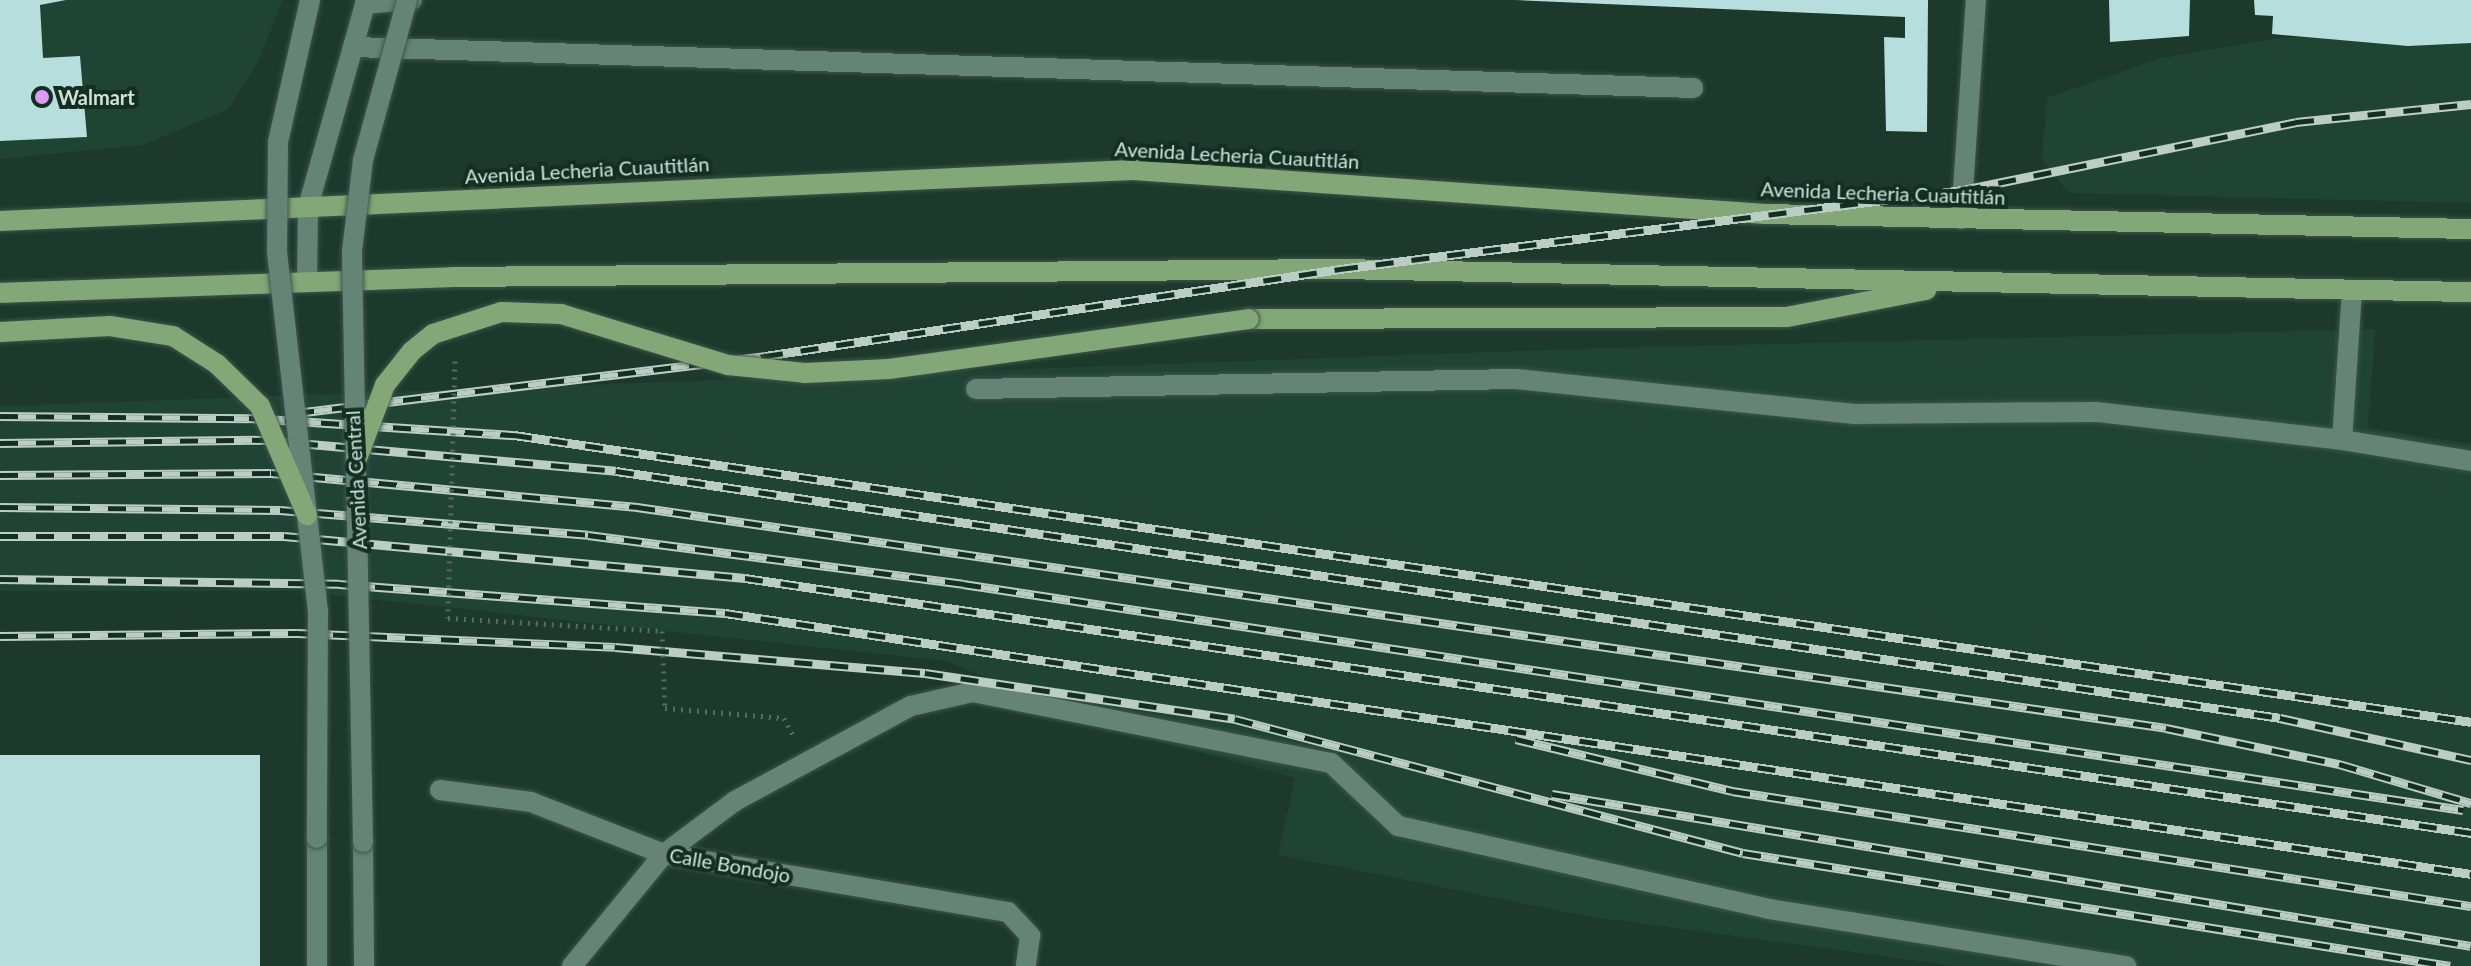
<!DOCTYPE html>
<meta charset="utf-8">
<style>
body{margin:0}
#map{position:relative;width:2471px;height:966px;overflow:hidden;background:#1d392c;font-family:Lato,sans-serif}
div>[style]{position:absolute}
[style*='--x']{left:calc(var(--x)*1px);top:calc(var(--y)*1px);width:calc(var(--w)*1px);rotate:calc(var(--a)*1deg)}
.built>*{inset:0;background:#1f4434}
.building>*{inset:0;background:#b6dedc}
.path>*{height:5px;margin-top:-2.5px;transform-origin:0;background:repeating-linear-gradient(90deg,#546c61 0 2px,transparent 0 8px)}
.roads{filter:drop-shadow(0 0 2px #3d564b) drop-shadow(0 0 2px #3d564b)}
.minor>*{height:20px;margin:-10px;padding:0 10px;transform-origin:10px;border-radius:10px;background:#658475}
.major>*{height:20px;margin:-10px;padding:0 10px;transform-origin:10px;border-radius:10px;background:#84a777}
.rail>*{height:9px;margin-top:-4.5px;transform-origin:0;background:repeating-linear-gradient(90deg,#122f22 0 18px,#bccdc5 0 36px);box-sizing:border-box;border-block:2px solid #bccdc5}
.path-bridge>*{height:5px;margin-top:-2.5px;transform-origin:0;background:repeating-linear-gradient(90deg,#546c61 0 2px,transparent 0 8px)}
.bridges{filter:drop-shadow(0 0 2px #3d564b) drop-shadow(0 0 2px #3d564b)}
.minor-bridge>*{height:20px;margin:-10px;padding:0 10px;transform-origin:10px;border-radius:10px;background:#658475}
.major-bridge>*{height:20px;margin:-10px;padding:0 10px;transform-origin:10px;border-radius:10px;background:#84a777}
.dots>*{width:22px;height:22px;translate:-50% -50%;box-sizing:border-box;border:4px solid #122f22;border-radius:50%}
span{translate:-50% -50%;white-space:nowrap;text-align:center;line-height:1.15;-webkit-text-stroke:8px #122f22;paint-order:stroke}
.poi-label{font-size:20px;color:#d2e2da;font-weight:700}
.left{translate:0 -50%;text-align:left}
.street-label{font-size:20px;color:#d2e2da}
</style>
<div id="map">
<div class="built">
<i style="clip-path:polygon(0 0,283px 0,259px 60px,229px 109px,143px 145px,0 159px)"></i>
<i style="clip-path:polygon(2471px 31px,2471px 203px,2069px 193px,2042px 160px,2047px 98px,2161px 58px,2278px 38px)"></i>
<i style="clip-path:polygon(2375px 329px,2368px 428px,2471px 444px,2471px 966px,1956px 966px,1586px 916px,1278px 855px,1295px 778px,1109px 727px,946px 661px,295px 591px,0 591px,0 406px,1604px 348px)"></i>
</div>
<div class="building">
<i style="clip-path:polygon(0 0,66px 0,40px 5px,43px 58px,80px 56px,87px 137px,0 141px)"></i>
<i style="clip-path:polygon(1515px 0,1928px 0,1927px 132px,1886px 131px,1884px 37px,1905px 38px,1905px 17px)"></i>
<i style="clip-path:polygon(2109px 0,2190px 0,2189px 36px,2110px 42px)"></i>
<i style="clip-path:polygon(2254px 0,2471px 0,2471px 43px,2408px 46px,2272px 34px,2273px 16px,2255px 15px)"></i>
<i style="clip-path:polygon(0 755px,260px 755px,260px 966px,0 966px)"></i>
</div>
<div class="path">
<i style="--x:665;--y:708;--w:119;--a:4.8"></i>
<i style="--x:784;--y:718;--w:24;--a:62"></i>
</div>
<div class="roads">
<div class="minor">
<i style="--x:365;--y:4;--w:47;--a:-4.9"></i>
<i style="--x:353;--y:47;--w:1341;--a:1.75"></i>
<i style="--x:1961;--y:219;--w:220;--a:-86.1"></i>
<i style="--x:307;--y:282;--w:75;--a:-89.2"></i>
<i style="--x:308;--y:207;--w:215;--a:-74.3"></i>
<i style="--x:2352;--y:290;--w:150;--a:93.8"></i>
<i style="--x:2342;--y:440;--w:131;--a:9.2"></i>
<i style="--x:976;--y:389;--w:540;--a:-1.06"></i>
<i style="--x:1516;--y:379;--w:343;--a:5.9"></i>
<i style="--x:1857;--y:414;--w:240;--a:-0.5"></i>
<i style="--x:2097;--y:412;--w:247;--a:6.5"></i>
<i style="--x:440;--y:790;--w:92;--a:7.5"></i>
<i style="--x:531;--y:802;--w:143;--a:21.4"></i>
<i style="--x:664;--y:854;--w:349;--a:9.6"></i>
<i style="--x:1008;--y:912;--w:33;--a:47"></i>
<i style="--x:1030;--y:936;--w:30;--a:98"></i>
<i style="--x:317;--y:838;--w:128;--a:90"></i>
<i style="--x:363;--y:842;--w:124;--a:89.5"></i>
<i style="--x:572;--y:966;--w:145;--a:-50.6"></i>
<i style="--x:664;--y:854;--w:89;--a:-36.7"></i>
<i style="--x:735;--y:801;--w:200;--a:-28.4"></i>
<i style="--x:911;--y:706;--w:63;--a:-12.9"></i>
<i style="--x:972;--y:692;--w:366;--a:11.2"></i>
<i style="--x:1331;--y:763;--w:92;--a:43.2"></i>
<i style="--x:1398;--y:826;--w:380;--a:12.6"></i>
<i style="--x:1769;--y:909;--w:362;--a:9.1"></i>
</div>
<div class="major">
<i style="--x:0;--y:221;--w:1134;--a:-2.58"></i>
<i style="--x:1133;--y:170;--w:634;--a:3.98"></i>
<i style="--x:1765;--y:214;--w:706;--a:1.22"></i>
<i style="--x:0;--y:293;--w:452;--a:-2"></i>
<i style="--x:452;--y:277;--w:888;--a:-0.52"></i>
<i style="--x:1340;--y:269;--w:1131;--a:1.17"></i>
<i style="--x:1249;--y:319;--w:538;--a:-0.21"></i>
<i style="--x:1787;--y:317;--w:142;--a:-11"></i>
</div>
</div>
<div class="rail">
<i style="--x:296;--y:413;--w:472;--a:-6.9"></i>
<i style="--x:765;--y:356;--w:582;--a:-8.6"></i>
<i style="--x:1340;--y:269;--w:628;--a:-7.23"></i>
<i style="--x:1963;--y:190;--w:340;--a:-11.5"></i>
<i style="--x:2296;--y:122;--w:176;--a:-5.9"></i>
<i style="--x:0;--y:416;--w:249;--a:0.5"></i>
<i style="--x:249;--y:418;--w:266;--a:3.7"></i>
<i style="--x:514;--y:435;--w:1978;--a:8.34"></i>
<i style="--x:0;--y:443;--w:264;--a:-0.7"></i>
<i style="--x:264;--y:440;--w:353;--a:5"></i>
<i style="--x:616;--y:471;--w:1682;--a:8.44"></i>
<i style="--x:2280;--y:718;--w:196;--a:12.4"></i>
<i style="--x:0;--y:475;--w:271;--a:-0.4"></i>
<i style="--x:271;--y:473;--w:368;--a:5.3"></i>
<i style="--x:637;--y:507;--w:1545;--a:8.22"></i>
<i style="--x:2166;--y:728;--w:177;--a:11.8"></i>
<i style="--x:2339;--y:764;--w:138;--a:16.5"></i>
<i style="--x:0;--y:507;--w:280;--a:0.6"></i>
<i style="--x:280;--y:510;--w:309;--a:4.6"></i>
<i style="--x:588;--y:535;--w:378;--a:7.4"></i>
<i style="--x:963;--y:584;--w:1517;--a:8.57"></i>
<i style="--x:0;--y:536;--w:284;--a:0"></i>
<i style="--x:284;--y:536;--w:463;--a:5.2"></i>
<i style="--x:745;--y:578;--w:1745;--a:8.4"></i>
<i style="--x:0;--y:579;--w:339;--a:0.8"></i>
<i style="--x:339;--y:584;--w:387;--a:4.3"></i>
<i style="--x:725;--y:613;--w:1765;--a:8.5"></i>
<i style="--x:0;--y:636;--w:297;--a:-0.6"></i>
<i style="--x:297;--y:633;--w:318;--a:2.5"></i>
<i style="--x:615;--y:647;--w:311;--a:4.8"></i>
<i style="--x:925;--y:673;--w:313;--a:8.4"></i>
<i style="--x:1235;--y:719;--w:525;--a:14.78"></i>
<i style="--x:1743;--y:853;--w:716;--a:9.08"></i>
<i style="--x:1516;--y:739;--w:222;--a:13.5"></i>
<i style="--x:1732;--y:791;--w:748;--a:8.85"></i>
<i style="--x:1552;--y:794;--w:931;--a:9.39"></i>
</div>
<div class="path-bridge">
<i style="--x:455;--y:361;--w:257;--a:91.6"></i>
<i style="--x:448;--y:618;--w:214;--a:3.5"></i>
<i style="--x:662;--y:631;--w:77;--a:87.8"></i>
</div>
<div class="bridges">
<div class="minor-bridge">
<i style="--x:310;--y:0;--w:146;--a:102.7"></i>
<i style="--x:278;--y:142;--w:110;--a:90.5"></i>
<i style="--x:277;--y:252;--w:361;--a:83.5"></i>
<i style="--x:318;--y:611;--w:227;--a:90.3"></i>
<i style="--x:363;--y:842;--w:591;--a:-91.07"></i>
<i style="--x:352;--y:251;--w:92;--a:-83.1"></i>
<i style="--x:363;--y:160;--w:166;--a:-74.6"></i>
</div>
<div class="major-bridge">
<i style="--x:0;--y:332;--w:110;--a:-3.1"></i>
<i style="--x:110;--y:326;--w:64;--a:9"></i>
<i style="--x:173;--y:336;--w:52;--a:32.5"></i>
<i style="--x:217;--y:364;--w:60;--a:44.3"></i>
<i style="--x:260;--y:406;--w:119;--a:66.7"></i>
<i style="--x:355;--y:464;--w:85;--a:-69.2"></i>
<i style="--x:385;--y:385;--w:43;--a:-51.5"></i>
<i style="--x:412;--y:351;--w:27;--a:-39"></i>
<i style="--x:433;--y:334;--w:71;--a:-17.9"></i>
<i style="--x:501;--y:312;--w:60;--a:1.9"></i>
<i style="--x:561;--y:314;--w:175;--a:17"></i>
<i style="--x:728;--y:365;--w:77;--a:5.9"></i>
<i style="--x:805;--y:373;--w:84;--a:-2.7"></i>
<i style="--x:889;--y:369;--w:363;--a:-7.9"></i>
</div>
</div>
<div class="dots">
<i style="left:42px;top:97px;background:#dd99f3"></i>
</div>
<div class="poi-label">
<span class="left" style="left:58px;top:97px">Walmart</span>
</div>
<div class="street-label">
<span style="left:1237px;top:155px;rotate:3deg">Avenida Lecheria Cuautitlán</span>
<span style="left:587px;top:170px;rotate:-3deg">Avenida Lecheria Cuautitlán</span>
<span style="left:1883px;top:193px;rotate:2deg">Avenida Lecheria Cuautitlán</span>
<span style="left:356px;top:480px;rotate:-93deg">Avenida Central</span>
<span style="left:730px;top:865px;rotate:10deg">Calle Bondojo</span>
</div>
</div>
